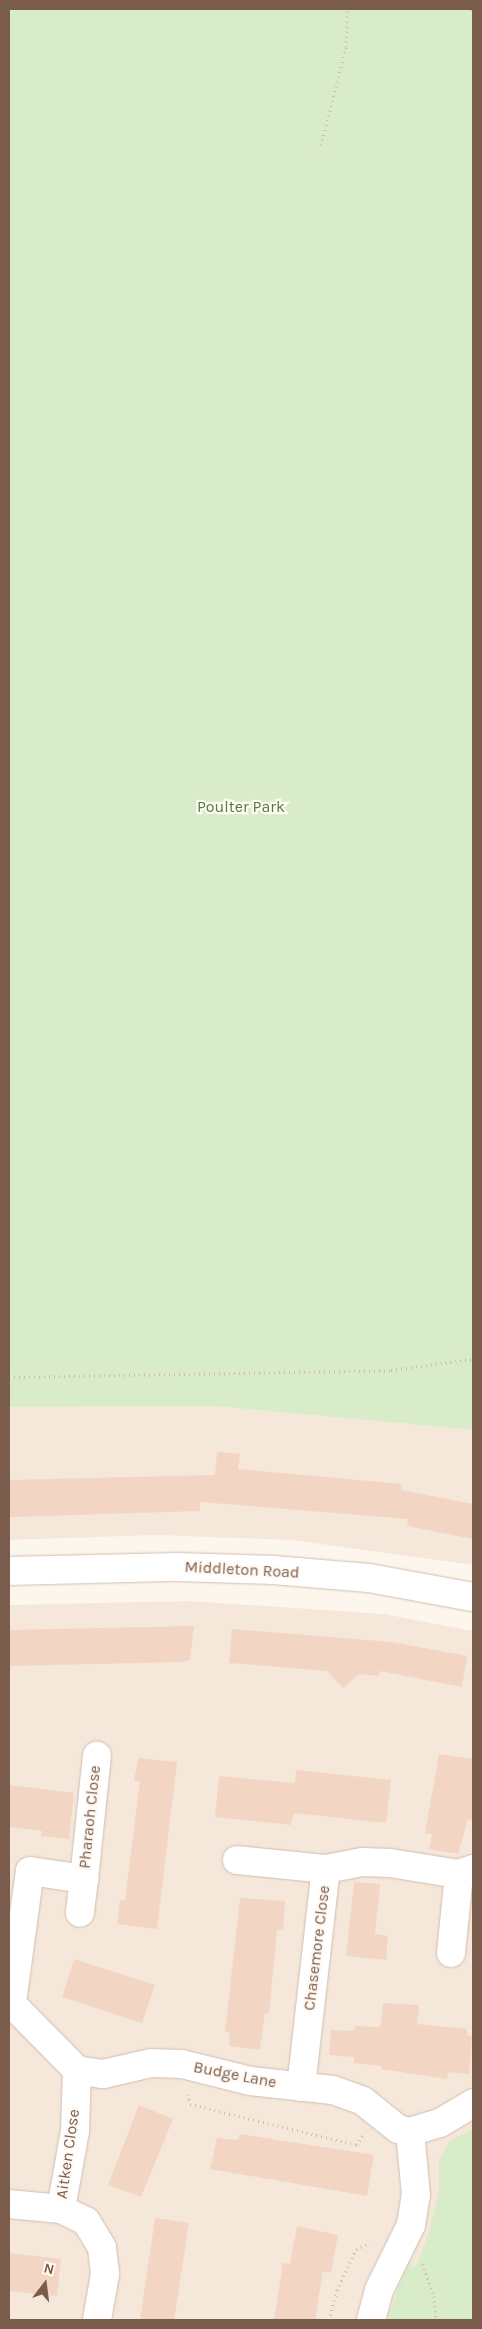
<!DOCTYPE html>
<style>
body{margin:0}
#map{position:relative;width:482px;height:2329px;overflow:hidden;background:#fdf6ec;font-family:Karla,sans-serif}
div>[style]{position:absolute}
[style*='--x']{left:calc(var(--x)*1px);top:calc(var(--y)*1px);width:calc(var(--w)*1px);rotate:calc(var(--a)*1deg)}
.residential>*{inset:0;background:#f5e8da}
.green>*{inset:0;background:#d8ecc9}
.building>*{inset:0;background:#f3d5c3}
.path>*{height:3px;margin-top:-1.5px;transform-origin:0;background:repeating-linear-gradient(90deg,#d9b8a5 0 1px,transparent 0 5px)}
.roads{filter:drop-shadow(0 0 1px #d1beb0) drop-shadow(0 0 1px #d1beb0)}
.street>*{height:28px;margin:-14px;padding:0 14px;transform-origin:14px;border-radius:14px;background:#fff}
.secondary>*{height:28px;margin:-14px;padding:0 14px;transform-origin:14px;border-radius:14px;background:#fff}
span{translate:-50% -50%;white-space:nowrap;text-align:center;line-height:1.15;-webkit-text-stroke:4.5px #fffaf3;paint-order:stroke}
.park-label{font-size:16px;color:#537a41}
.street-label{font-size:16px;color:#7a5c4d}
.frame{position:absolute;inset:0;border:10px solid #7a5c4d;pointer-events:none}
.north{position:absolute;left:20px;top:2259px;width:50px;height:50px;-webkit-text-stroke:4px #fffaf3;paint-order:stroke;rotate:15deg;font-size:14px;font-weight:700;line-height:20px;text-align:center;color:#7a5c4d}
.north::after{content:'';display:block;margin:auto;width:18px;height:22px;background:#7a5c4d;clip-path:polygon(50% 0,100% 100%,50% 72%,0 100%)}
</style>
<div id="map">
<div class="residential">
<i style="clip-path:polygon(214px 1406px,473px 1430px,473px 1565px,292px 1540px,156px 1535px,9px 1540px,9px 1407px)"></i>
<i style="clip-path:polygon(189px 1601px,384px 1614px,473px 1631px,473px 2320px,9px 2320px,9px 1605px)"></i>
</div>
<div class="green">
<i style="clip-path:polygon(9px 9px,473px 9px,473px 1430px,214px 1406px,9px 1407px)"></i>
<i style="clip-path:polygon(473px 2128px,473px 2320px,387px 2320px,407px 2263px,416px 2267px,428px 2234px,439px 2192px,439px 2160px,449px 2142px)"></i>
</div>
<div class="building">
<i style="clip-path:polygon(217px 1452px,240px 1454px,238px 1469px,402px 1484px,401px 1490px,473px 1504px,473px 1539px,407px 1526px,408px 1519px,200px 1502px,200px 1511px,9px 1517px,9px 1480px,215px 1475px)"></i>
<i style="clip-path:polygon(194px 1626px,190px 1660px,182px 1662px,9px 1666px,9px 1630px)"></i>
<i style="clip-path:polygon(232px 1629px,392px 1642px,467px 1656px,462px 1687px,380px 1671px,379px 1676px,359px 1674px,343px 1688px,327px 1671px,229px 1663px)"></i>
<i style="clip-path:polygon(439px 1754px,473px 1759px,473px 1820px,468px 1819px,458px 1854px,429px 1849px,432px 1834px,425px 1833px)"></i>
<i style="clip-path:polygon(138px 1758px,177px 1762px,157px 1929px,117px 1924px,120px 1900px,125px 1901px,140px 1781px,134px 1781px)"></i>
<i style="clip-path:polygon(296px 1770px,391px 1780px,386px 1823px,294px 1813px,291px 1825px,215px 1817px,219px 1776px,295px 1783px)"></i>
<i style="clip-path:polygon(9px 1785px,74px 1793px,69px 1839px,41px 1836px,42px 1831px,9px 1827px)"></i>
<i style="clip-path:polygon(354px 1882px,380px 1884px,375px 1934px,388px 1936px,386px 1960px,346px 1956px)"></i>
<i style="clip-path:polygon(240px 1898px,285px 1901px,283px 1930px,277px 1930px,269px 2013px,265px 2013px,260px 2050px,229px 2046px,230px 2033px,225px 2032px)"></i>
<i style="clip-path:polygon(74px 1959px,155px 1985px,142px 2023px,62px 1997px)"></i>
<i style="clip-path:polygon(383px 2003px,419px 2005px,417px 2024px,467px 2029px,467px 2035px,472px 2036px,469px 2074px,448px 2072px,447px 2079px,381px 2069px,381px 2066px,354px 2063px,354px 2057px,329px 2055px,331px 2030px,353px 2031px,356px 2026px,380px 2027px)"></i>
<i style="clip-path:polygon(139px 2105px,173px 2119px,141px 2197px,108px 2185px)"></i>
<i style="clip-path:polygon(240px 2134px,374px 2155px,367px 2196px,210px 2169px,217px 2138px,238px 2140px)"></i>
<i style="clip-path:polygon(155px 2218px,189px 2223px,174px 2320px,140px 2320px)"></i>
<i style="clip-path:polygon(297px 2226px,338px 2235px,331px 2273px,323px 2271px,315px 2320px,274px 2320px,283px 2263px,290px 2264px)"></i>
<i style="clip-path:polygon(9px 2253px,61px 2259px,57px 2296px,9px 2291px)"></i>
</div>
<div class="path">
<i style="--x:471;--y:9;--w:2;--a:27"></i>
<i style="--x:321;--y:145;--w:101;--a:-75.7"></i>
<i style="--x:346;--y:47;--w:38;--a:-88"></i>
<i style="--x:9;--y:1377;--w:382;--a:-1"></i>
<i style="--x:391;--y:1370;--w:83;--a:-7.6"></i>
<i style="--x:188;--y:2094;--w:10;--a:79"></i>
<i style="--x:190;--y:2104;--w:172;--a:13.8"></i>
<i style="--x:357;--y:2145;--w:12;--a:-59"></i>
<i style="--x:422;--y:2264;--w:34;--a:69"></i>
<i style="--x:434;--y:2296;--w:24;--a:85"></i>
<i style="--x:329;--y:2320;--w:31;--a:-75"></i>
<i style="--x:337;--y:2290;--w:45;--a:-65.1"></i>
<i style="--x:356;--y:2249;--w:15;--a:-23"></i>
</div>
<div class="roads">
<div class="street">
<i style="--x:237;--y:1860;--w:89;--a:5.8"></i>
<i style="--x:84;--y:1879;--w:124;--a:-84"></i>
<i style="--x:451;--y:1953;--w:79;--a:-84.2"></i>
<i style="--x:9;--y:2001;--w:97;--a:45.4"></i>
<i style="--x:77;--y:2070;--w:26;--a:9"></i>
<i style="--x:103;--y:2074;--w:49;--a:-12.9"></i>
<i style="--x:151;--y:2063;--w:31;--a:2"></i>
<i style="--x:182;--y:2064;--w:70;--a:14"></i>
<i style="--x:250;--y:2081;--w:83;--a:6.2"></i>
<i style="--x:333;--y:2090;--w:32;--a:20"></i>
<i style="--x:363;--y:2101;--w:45;--a:38.7"></i>
<i style="--x:398;--y:2129;--w:12;--a:14"></i>
<i style="--x:410;--y:2132;--w:31;--a:-17"></i>
<i style="--x:440;--y:2123;--w:39;--a:-31"></i>
<i style="--x:12;--y:2002;--w:132;--a:-82.2"></i>
<i style="--x:30;--y:1871;--w:55;--a:8.4"></i>
<i style="--x:84;--y:1879;--w:34;--a:97"></i>
<i style="--x:77;--y:2070;--w:61;--a:91.9"></i>
<i style="--x:75;--y:2131;--w:79;--a:100.2"></i>
<i style="--x:61;--y:2209;--w:28;--a:26"></i>
<i style="--x:86;--y:2221;--w:31;--a:59"></i>
<i style="--x:102;--y:2248;--w:26;--a:83"></i>
<i style="--x:105;--y:2274;--w:47;--a:99.9"></i>
<i style="--x:301;--y:2087;--w:219;--a:-83.5"></i>
<i style="--x:326;--y:1869;--w:38;--a:-11"></i>
<i style="--x:363;--y:1862;--w:27;--a:2"></i>
<i style="--x:390;--y:1863;--w:70;--a:9.1"></i>
<i style="--x:459;--y:1874;--w:15;--a:-20"></i>
<i style="--x:9;--y:2204;--w:52;--a:5.5"></i>
<i style="--x:371;--y:2320;--w:31;--a:-75"></i>
<i style="--x:379;--y:2290;--w:72;--a:-63.8"></i>
<i style="--x:411;--y:2225;--w:30;--a:-81"></i>
<i style="--x:416;--y:2195;--w:63;--a:-95.4"></i>
</div>
<div class="secondary">
<i style="--x:9;--y:1571;--w:169;--a:-1.4"></i>
<i style="--x:178;--y:1567;--w:95;--a:1.8"></i>
<i style="--x:273;--y:1570;--w:96;--a:4.8"></i>
<i style="--x:369;--y:1578;--w:106;--a:10.4"></i>
</div>
</div>
<div class="park-label">
<span style="left:241px;top:807px">Poulter Park</span>
</div>
<div class="street-label">
<span style="left:242px;top:1570px;rotate:3deg">Middleton Road</span>
<span style="left:90px;top:1817px;rotate:-84deg">Pharaoh Close</span>
<span style="left:317px;top:1948px;rotate:-83deg">Chasemore Close</span>
<span style="left:235px;top:2075px;rotate:11deg">Budge Lane</span>
<span style="left:68px;top:2154px;rotate:-82deg">Aitken Close</span>
</div>
<div class="frame"></div>
<div class="north">N</div>
</div>
